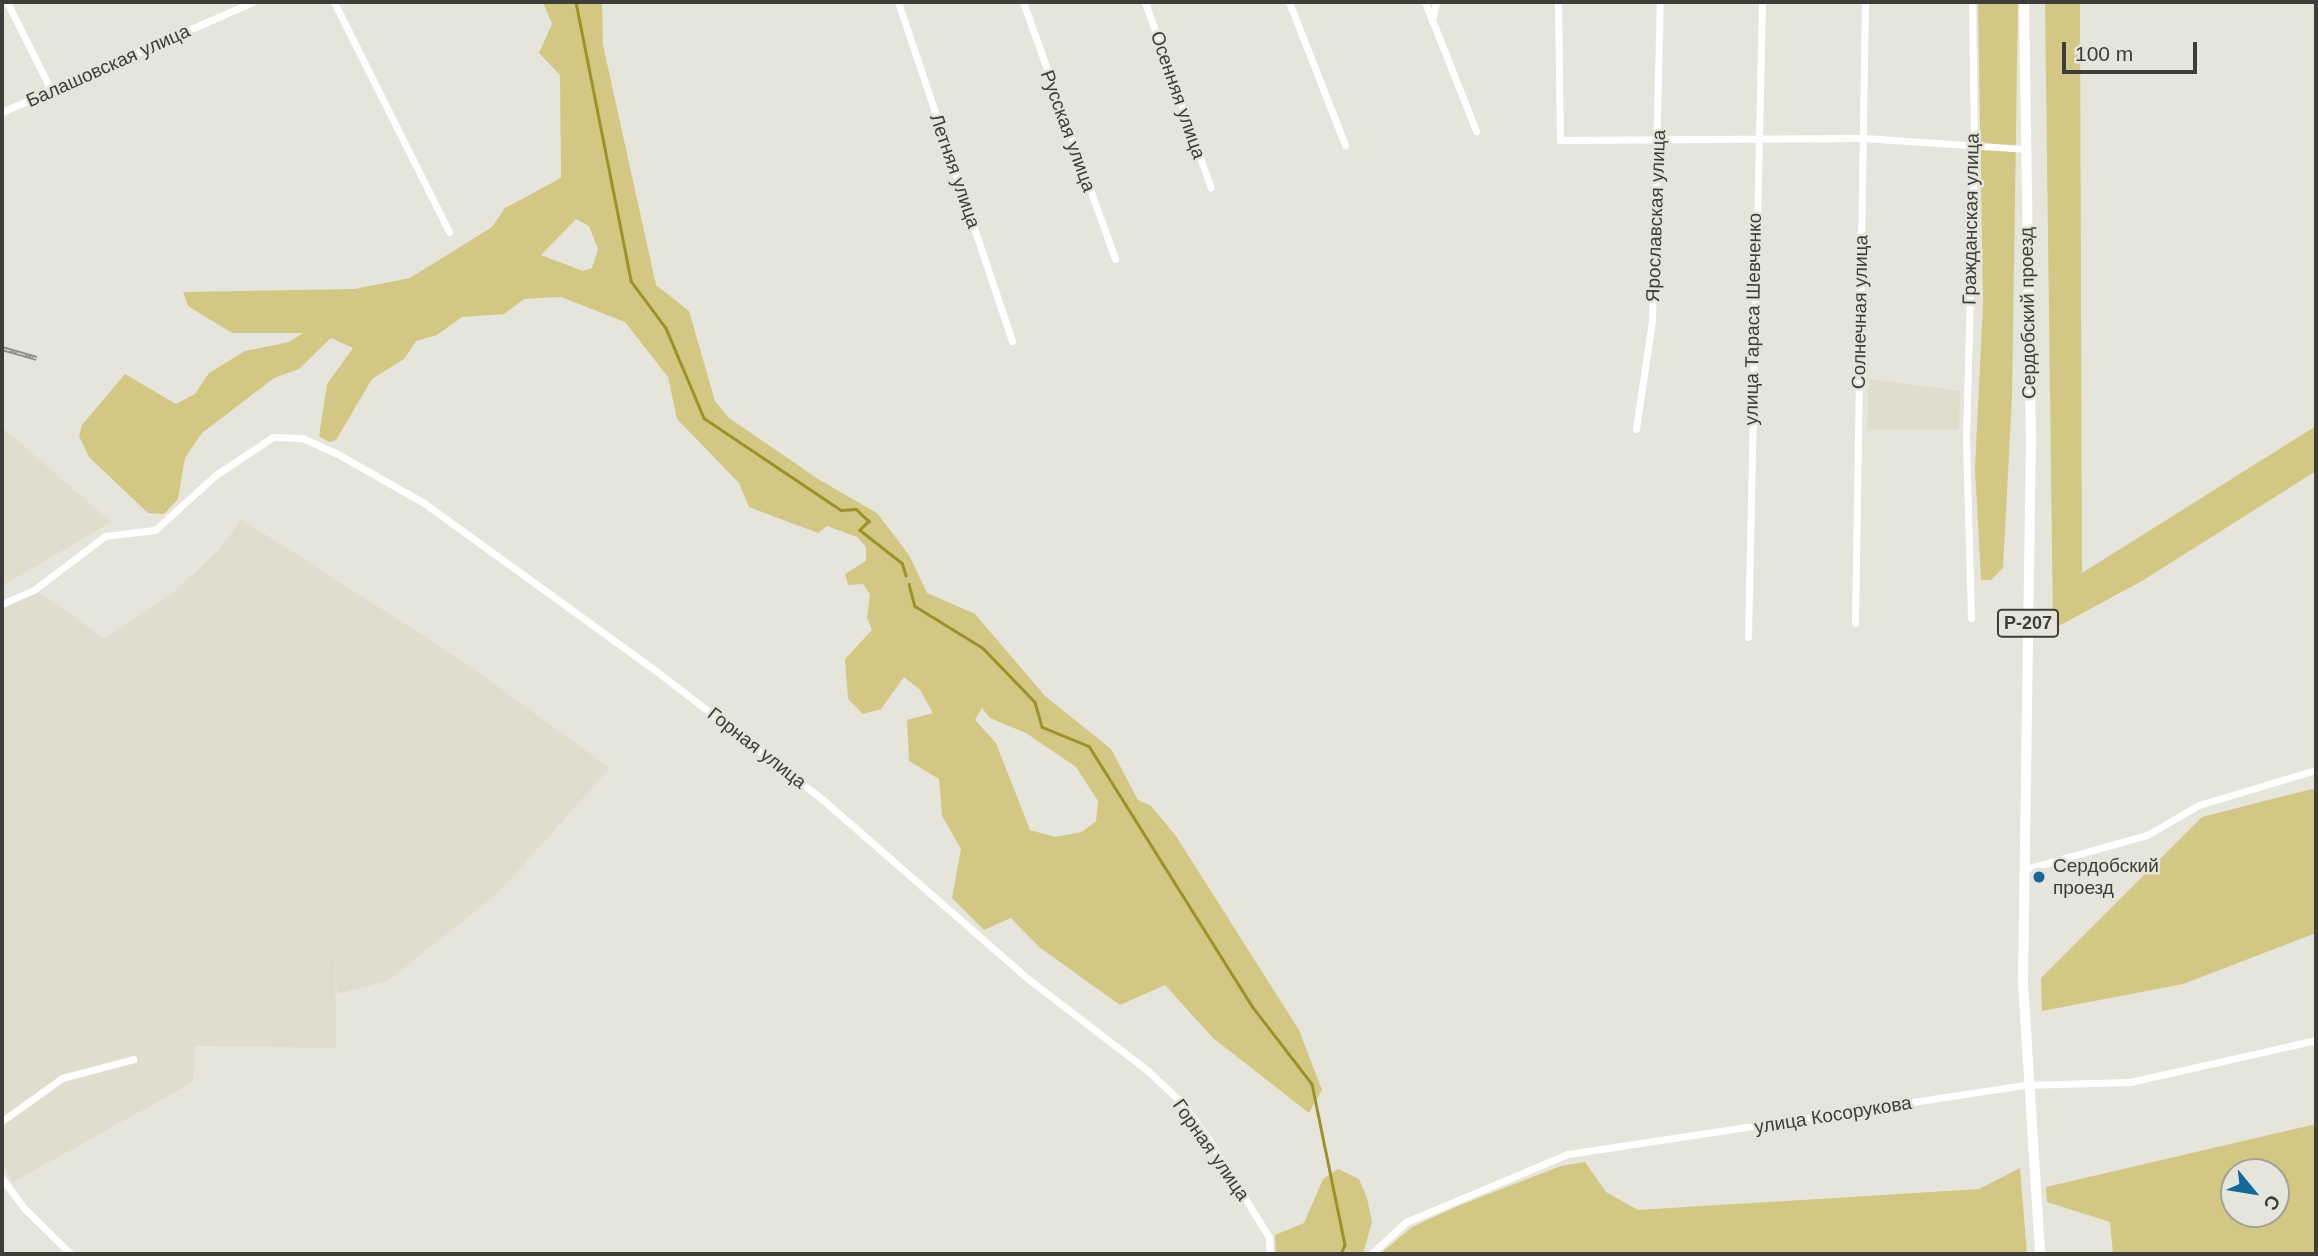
<!DOCTYPE html>
<meta charset="utf-8">
<style>
body{margin:0}
#map{position:relative;width:2318px;height:1256px;overflow:hidden;background:#e6e5dc;font-family:Helvetica,sans-serif}
div>[style]{position:absolute}
[style*='--x']{left:calc(var(--x)*1px);top:calc(var(--y)*1px);width:calc(var(--w)*1px);rotate:calc(var(--a)*1deg)}
.built>*{inset:0;background:#dfddcc}
.green>*{inset:0;background:#d2c883}
.stream>*{height:2.5px;margin:-1.25px;padding:0 1.25px;transform-origin:1.25px;border-radius:1.25px;background:#9f912a}
.street>*{height:7px;margin:-3.5px;padding:0 3.5px;transform-origin:3.5px;border-radius:3.5px;background:#fff}
.primary>*{height:10px;margin:-5px;padding:0 5px;transform-origin:5px;border-radius:5px;background:#fff}
.rail>*{height:5px;margin-top:-2.5px;transform-origin:0;background:repeating-linear-gradient(90deg,#e6e5dc 0 8px,#91918a 0 16px);box-sizing:border-box;border-block:2px solid #91918a}
.dots>*{width:19px;height:19px;translate:-50% -50%;box-sizing:border-box;border:4px solid #e6e5dc;border-radius:50%}
span{translate:-50% -50%;white-space:nowrap;text-align:center;line-height:1.15;-webkit-text-stroke:5px #e6e5dc;paint-order:stroke}
.shield-label span{padding:2px 5px;background:#e6e5dc;border:2px solid;border-radius:5px;-webkit-text-stroke-width:0}
.shield-label{font-size:18px;color:#3d3d39;font-weight:700}
.street-label{font-size:19px;color:#3d3d39}
.poi-label{font-size:19px;color:#3d3d39}
.left{translate:0 -50%;text-align:left}
.frame{position:absolute;inset:0;border:4px solid #3d3d39;pointer-events:none}
.north{position:absolute;left:2220px;top:1158px;width:70px;height:70px;box-sizing:border-box;background:#e6e5dc;border:2px solid #a2a29b;border-radius:50%;rotate:120deg;font-size:19px;font-weight:700;line-height:28px;text-align:center;color:#3d3d39}
.north::after{content:'';display:block;margin:auto;width:24px;height:32px;background:#116a9a;clip-path:polygon(50% 0,100% 100%,50% 72%,0 100%)}
.scale{position:absolute;left:2062px;top:42px;width:135px;height:32px;box-sizing:border-box;border:4px solid #3d3d39;border-top:0;padding-left:9px;font-size:21px;line-height:24px;white-space:nowrap;color:#3d3d39;-webkit-text-stroke:5px #e6e5dc;paint-order:stroke}
</style>
<div id="map">
<div class="built">
<i style="clip-path:polygon(1869px 379px,1960px 391px,1959px 430px,1867px 429px)"></i>
<i style="clip-path:polygon(2px 427px,111px 522px,2px 586px)"></i>
<i style="clip-path:polygon(241px 519px,461px 660px,610px 768px,497px 894px,387px 981px,337px 994px,335px 950px,336px 1048px,195px 1046px,193px 1082px,13px 1182px,2px 1163px,2px 604px,35px 589px,104px 638px,176px 590px,222px 547px)"></i>
</div>
<div class="green">
<i style="clip-path:polygon(evenodd,543px 2px,602px 2px,603px 45px,656px 285px,689px 311px,715px 401px,729px 418px,818px 479px,877px 513px,909px 555px,927px 593px,975px 614px,1045px 696px,1111px 749px,1138px 800px,1151px 806px,1176px 836px,1299px 1030px,1322px 1090px,1309px 1113px,1213px 1038px,1165px 985px,1120px 1005px,1039px 947px,1011px 918px,984px 930px,952px 898px,961px 849px,942px 816px,939px 779px,909px 761px,907px 720px,933px 713px,920px 690px,904px 677px,881px 709px,863px 714px,848px 699px,845px 659px,872px 630px,867px 618px,870px 594px,863px 584px,848px 585px,845px 574px,866px 561px,866px 547px,857px 537px,827px 526px,818px 533px,749px 507px,739px 483px,677px 419px,668px 377px,625px 322px,561px 297px,524px 299px,504px 314px,462px 317px,437px 335px,416px 341px,404px 359px,372px 379px,336px 440px,329px 442px,319px 436px,327px 384px,353px 348px,331px 338px,299px 369px,274px 378px,202px 433px,185px 458px,178px 499px,164px 514px,148px 513px,89px 457px,79px 436px,82px 425px,125px 374px,176px 404px,195px 394px,209px 373px,245px 351px,289px 342px,303px 333px,232px 333px,188px 306px,183px 292px,354px 289px,410px 278px,492px 227px,505px 208px,561px 178px,560px 75px,539px 53px,552px 24px,543px 2px,576px 219px,589px 226px,598px 249px,592px 268px,583px 271px,541px 255px,576px 219px,543px 2px,982px 708px,990px 718px,1026px 733px,1076px 767px,1098px 801px,1096px 821px,1082px 832px,1055px 837px,1030px 830px,996px 743px,975px 720px,982px 708px)"></i>
<i style="clip-path:polygon(1978px 2px,2018px 2px,2012px 397px,2003px 568px,1991px 580px,1981px 580px,1975px 468px,1983px 303px)"></i>
<i style="clip-path:polygon(2045px 2px,2080px 2px,2082px 573px,2316px 426px,2316px 471px,2142px 581px,2053px 629px)"></i>
<i style="clip-path:polygon(2316px 788px,2316px 933px,2183px 984px,2042px 1011px,2041px 978px,2202px 817px)"></i>
<i style="clip-path:polygon(evenodd,2316px 1124px,2316px 1254px,2113px 1254px,2110px 1222px,2047px 1202px,2046px 1187px,2316px 1124px,2234px 1172px,2276px 1172px,2276px 1214px,2234px 1214px,2234px 1172px)"></i>
<i style="clip-path:polygon(1585px 1162px,1606px 1192px,1638px 1210px,1979px 1189px,2020px 1168px,2027px 1254px,1380px 1254px,1412px 1227px,1458px 1206px,1561px 1166px)"></i>
<i style="clip-path:polygon(1338px 1169px,1359px 1179px,1367px 1198px,1372px 1222px,1363px 1254px,1276px 1254px,1275px 1235px,1304px 1223px,1323px 1179px)"></i>
</div>
<div class="stream">
<i style="--x:576;--y:2;--w:284;--a:78.8"></i>
<i style="--x:631;--y:281;--w:59;--a:53.3"></i>
<i style="--x:666;--y:328;--w:98;--a:67.1"></i>
<i style="--x:704;--y:418;--w:165;--a:33.9"></i>
<i style="--x:841;--y:510;--w:15;--a:-4"></i>
<i style="--x:856;--y:509;--w:18;--a:43"></i>
<i style="--x:869;--y:521;--w:13;--a:135"></i>
<i style="--x:860;--y:530;--w:53;--a:38.2"></i>
<i style="--x:902;--y:563;--w:13;--a:72"></i>
<i style="--x:909;--y:584;--w:23;--a:75"></i>
<i style="--x:915;--y:606;--w:80;--a:31.7"></i>
<i style="--x:983;--y:648;--w:75;--a:46.1"></i>
<i style="--x:1035;--y:702;--w:26;--a:74"></i>
<i style="--x:1042;--y:727;--w:51;--a:22"></i>
<i style="--x:1089;--y:746;--w:307;--a:57.9"></i>
<i style="--x:1252;--y:1006;--w:98;--a:52.4"></i>
<i style="--x:1312;--y:1084;--w:164;--a:78.4"></i>
<i style="--x:1345;--y:1245;--w:10;--a:114"></i>
</div>
<div class="street">
<i style="--x:7;--y:2;--w:101;--a:63.4"></i>
<i style="--x:334;--y:2;--w:257;--a:63.4"></i>
<i style="--x:898;--y:2;--w:358;--a:71.4"></i>
<i style="--x:1023;--y:2;--w:273;--a:70.3"></i>
<i style="--x:1145;--y:2;--w:197;--a:70.5"></i>
<i style="--x:1289;--y:2;--w:154;--a:68.6"></i>
<i style="--x:1425;--y:2;--w:139;--a:68.4"></i>
<i style="--x:1558;--y:2;--w:138;--a:89.2"></i>
<i style="--x:1560;--y:140;--w:304;--a:-0.4"></i>
<i style="--x:1864;--y:138;--w:160;--a:3.9"></i>
<i style="--x:1432;--y:21;--w:19;--a:-78"></i>
<i style="--x:2;--y:112;--w:273;--a:-23.7"></i>
<i style="--x:1636;--y:429;--w:109;--a:-81.6"></i>
<i style="--x:1652;--y:321;--w:319;--a:-88.6"></i>
<i style="--x:2;--y:604;--w:36;--a:-24"></i>
<i style="--x:35;--y:589;--w:88;--a:-37.1"></i>
<i style="--x:105;--y:536;--w:50;--a:-6.8"></i>
<i style="--x:155;--y:530;--w:84;--a:-42.1"></i>
<i style="--x:217;--y:474;--w:67;--a:-33.5"></i>
<i style="--x:273;--y:437;--w:29;--a:2"></i>
<i style="--x:302;--y:438;--w:37;--a:24"></i>
<i style="--x:336;--y:453;--w:101;--a:29.6"></i>
<i style="--x:424;--y:503;--w:285;--a:35.9"></i>
<i style="--x:655;--y:670;--w:211;--a:37.7"></i>
<i style="--x:822;--y:799;--w:272;--a:41.1"></i>
<i style="--x:1027;--y:978;--w:153;--a:37.5"></i>
<i style="--x:1148;--y:1071;--w:48;--a:43.3"></i>
<i style="--x:1183;--y:1104;--w:44;--a:54.2"></i>
<i style="--x:1209;--y:1140;--w:114;--a:58.3"></i>
<i style="--x:1269;--y:1237;--w:17;--a:87"></i>
<i style="--x:1971;--y:618;--w:181;--a:-91.6"></i>
<i style="--x:1966;--y:437;--w:294;--a:-88.4"></i>
<i style="--x:1974;--y:143;--w:141;--a:-90.8"></i>
<i style="--x:1855;--y:623;--w:621;--a:-89.08"></i>
<i style="--x:1748;--y:637;--w:635;--a:-88.74"></i>
<i style="--x:2026;--y:869;--w:126;--a:-15.7"></i>
<i style="--x:2147;--y:835;--w:60;--a:-30"></i>
<i style="--x:2199;--y:805;--w:122;--a:-16.7"></i>
<i style="--x:2;--y:1121;--w:74;--a:-35.6"></i>
<i style="--x:62;--y:1078;--w:74;--a:-14.8"></i>
<i style="--x:2;--y:1178;--w:37;--a:54"></i>
<i style="--x:24;--y:1208;--w:66;--a:44.4"></i>
<i style="--x:1371;--y:1254;--w:47;--a:-42.4"></i>
<i style="--x:1406;--y:1222;--w:176;--a:-22.8"></i>
<i style="--x:1568;--y:1154;--w:462;--a:-8.6"></i>
<i style="--x:2025;--y:1085;--w:105;--a:-1.6"></i>
<i style="--x:2130;--y:1082;--w:191;--a:-12.7"></i>
</div>
<div class="primary">
<i style="--x:2024;--y:2;--w:435;--a:89.1"></i>
<i style="--x:2031;--y:437;--w:545;--a:90.84"></i>
<i style="--x:2023;--y:982;--w:273;--a:86.4"></i>
</div>
<div class="rail">
<i style="--x:2;--y:348;--w:36;--a:16"></i>
</div>
<div class="dots">
<i style="left:2039px;top:877px;background:#116a9a"></i>
</div>
<div class="shield-label">
<span style="left:2028px;top:623px">Р-207</span>
</div>
<div class="street-label">
<span style="left:108px;top:66px;rotate:-24deg">Балашовская улица</span>
<span style="left:1178px;top:95px;rotate:71deg">Осенняя улица</span>
<span style="left:1068px;top:131px;rotate:70deg">Русская улица</span>
<span style="left:955px;top:171px;rotate:71deg">Летняя улица</span>
<span style="left:1656px;top:216px;rotate:-88deg">Ярославская улица</span>
<span style="left:1971px;top:219px;rotate:-89deg">Гражданская улица</span>
<span style="left:1860px;top:312px;rotate:-89deg">Солнечная улица</span>
<span style="left:2028px;top:313px;rotate:-91deg">Сердобский проезд</span>
<span style="left:1753px;top:319px;rotate:-89deg">улица Тараса Шевченко</span>
<span style="left:757px;top:748px;rotate:38deg">Горная улица</span>
<span style="left:1833px;top:1115px;rotate:-9deg">улица Косорукова</span>
<span style="left:1211px;top:1150px;rotate:55deg">Горная улица</span>
</div>
<div class="poi-label">
<span class="left" style="left:2053px;top:877px">Сердобский<br>проезд</span>
</div>
<div class="frame"></div>
<div class="north">С</div>
<div class="scale">100 m</div>
</div>
